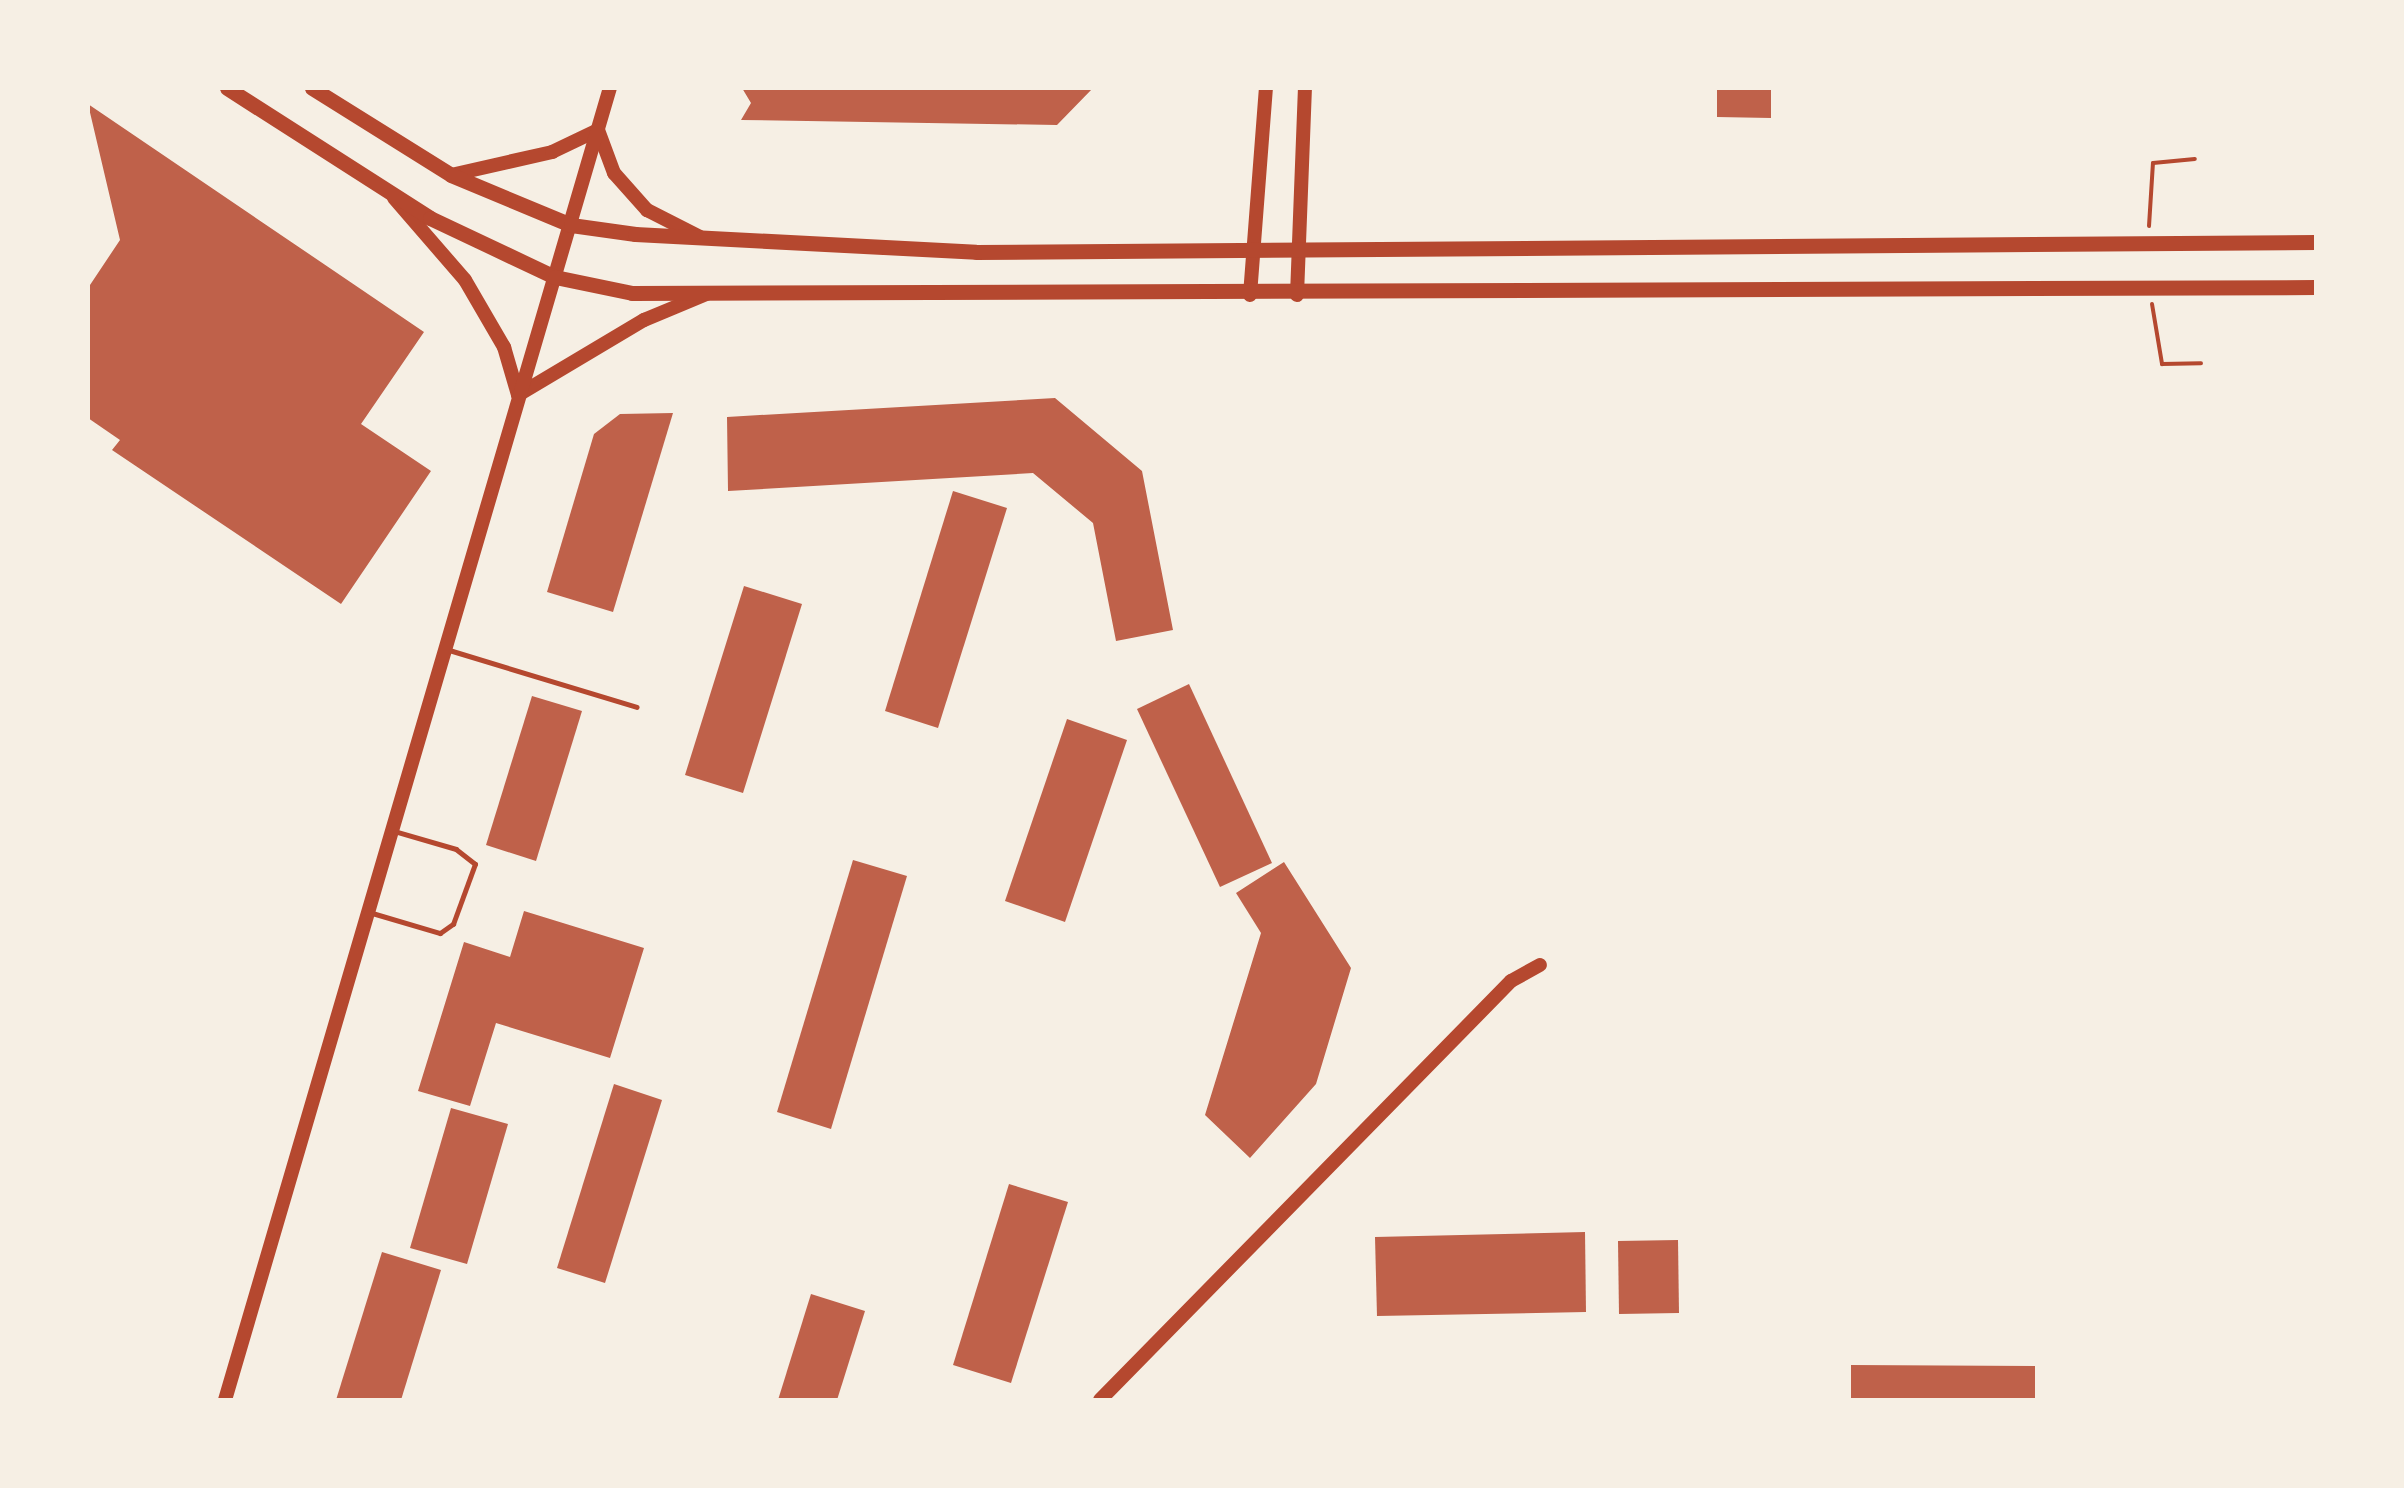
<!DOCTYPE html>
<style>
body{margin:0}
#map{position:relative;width:2404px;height:1488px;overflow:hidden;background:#f6efe4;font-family:"Asap Condensed",sans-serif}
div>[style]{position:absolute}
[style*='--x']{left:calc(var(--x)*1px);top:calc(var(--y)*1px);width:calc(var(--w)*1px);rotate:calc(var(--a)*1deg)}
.building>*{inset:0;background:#bf614a}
.path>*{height:4px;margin:-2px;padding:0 2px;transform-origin:2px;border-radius:2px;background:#b5482f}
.service>*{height:5px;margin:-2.5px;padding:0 2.5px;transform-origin:2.5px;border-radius:2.5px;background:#b5482f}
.secondary>*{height:14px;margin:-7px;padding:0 7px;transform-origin:7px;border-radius:7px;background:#b5482f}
.primary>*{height:15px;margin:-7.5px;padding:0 7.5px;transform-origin:7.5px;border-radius:7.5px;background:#b5482f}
span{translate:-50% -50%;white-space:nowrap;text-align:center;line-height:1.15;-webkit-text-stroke:10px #f6efe4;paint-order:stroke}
.frame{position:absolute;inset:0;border:90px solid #f6efe4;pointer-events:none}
</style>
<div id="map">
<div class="building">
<i style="clip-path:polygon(742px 88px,1093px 88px,1057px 125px,741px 120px,751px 103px)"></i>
<i style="clip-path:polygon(1717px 88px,1771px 88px,1771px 118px,1717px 117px)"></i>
<i style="clip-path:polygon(88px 104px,424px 332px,361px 424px,431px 471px,341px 604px,112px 450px,120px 440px,88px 418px,88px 288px,120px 240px)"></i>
<i style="clip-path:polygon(1055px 398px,1142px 471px,1173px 630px,1116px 641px,1093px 523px,1033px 473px,728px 491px,727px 417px)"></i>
<i style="clip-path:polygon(673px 413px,613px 612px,547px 592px,594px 434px,620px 414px)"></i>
<i style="clip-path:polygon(953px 491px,1007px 508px,938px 728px,885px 711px)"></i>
<i style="clip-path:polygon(744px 586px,802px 604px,743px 793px,685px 775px)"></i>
<i style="clip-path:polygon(1189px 684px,1272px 863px,1220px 887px,1137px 709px)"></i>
<i style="clip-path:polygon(532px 696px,582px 711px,536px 861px,486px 845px)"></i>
<i style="clip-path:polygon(1067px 719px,1127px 740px,1065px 922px,1005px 901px)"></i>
<i style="clip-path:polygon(853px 860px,907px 876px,831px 1129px,777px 1112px)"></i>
<i style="clip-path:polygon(1284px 862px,1351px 968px,1316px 1084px,1250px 1158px,1205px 1115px,1261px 933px,1236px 893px)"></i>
<i style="clip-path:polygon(524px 911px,644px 948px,610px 1058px,496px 1023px,470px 1106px,418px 1091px,464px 942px,510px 957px)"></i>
<i style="clip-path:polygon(614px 1084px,662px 1100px,605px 1283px,557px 1268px)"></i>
<i style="clip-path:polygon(451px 1108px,508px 1124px,467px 1264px,410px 1248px)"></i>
<i style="clip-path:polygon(1009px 1184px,1068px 1202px,1011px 1383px,953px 1365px)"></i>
<i style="clip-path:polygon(1585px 1232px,1586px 1312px,1377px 1316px,1375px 1237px)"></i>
<i style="clip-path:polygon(1678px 1240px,1679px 1313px,1619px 1314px,1618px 1241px)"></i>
<i style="clip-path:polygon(382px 1252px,441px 1270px,401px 1400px,336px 1400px)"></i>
<i style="clip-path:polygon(811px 1294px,865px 1311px,837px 1400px,778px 1400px)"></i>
<i style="clip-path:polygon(1851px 1365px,2035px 1366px,2035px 1400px,1851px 1400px)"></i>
</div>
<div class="path">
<i style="--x:2149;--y:226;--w:63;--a:-86.4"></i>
<i style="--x:2153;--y:163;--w:42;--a:-5.4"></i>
<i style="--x:2152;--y:304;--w:61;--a:80.5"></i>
<i style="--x:2162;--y:364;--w:39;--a:-1"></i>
</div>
<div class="service">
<i style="--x:449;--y:650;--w:196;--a:16.9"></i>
<i style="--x:372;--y:913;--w:71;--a:16.4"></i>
<i style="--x:440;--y:933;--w:16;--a:-35"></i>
<i style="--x:453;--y:924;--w:64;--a:-69.9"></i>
<i style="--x:475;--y:864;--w:24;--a:-142"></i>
<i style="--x:456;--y:849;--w:65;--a:-163.8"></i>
</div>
<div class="secondary">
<i style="--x:451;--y:175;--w:104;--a:-12.8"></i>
<i style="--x:552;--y:152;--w:51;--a:-25.6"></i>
<i style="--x:598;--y:130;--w:46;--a:69.6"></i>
<i style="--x:614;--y:173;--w:50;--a:48.3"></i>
<i style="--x:647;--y:210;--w:59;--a:27"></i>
<i style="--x:394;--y:198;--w:108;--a:49.1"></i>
<i style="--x:465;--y:280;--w:78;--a:59.8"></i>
<i style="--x:504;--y:347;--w:50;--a:73.7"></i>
<i style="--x:518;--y:395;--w:147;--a:-30.8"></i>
<i style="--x:644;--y:320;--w:70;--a:-22.6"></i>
<i style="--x:1250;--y:295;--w:208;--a:-85.6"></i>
<i style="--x:1297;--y:295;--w:207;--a:-87.8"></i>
<i style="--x:225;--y:1400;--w:1367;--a:-73.65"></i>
<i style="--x:1100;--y:1400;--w:587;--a:-45.55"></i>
<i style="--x:1511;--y:981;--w:33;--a:-29"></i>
</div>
<div class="primary">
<i style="--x:227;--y:88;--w:241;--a:32.6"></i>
<i style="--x:430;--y:218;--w:138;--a:25.3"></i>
<i style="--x:555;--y:277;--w:79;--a:11.7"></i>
<i style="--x:632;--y:293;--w:1684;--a:-0.2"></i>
<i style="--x:312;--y:88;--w:164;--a:32"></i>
<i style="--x:451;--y:175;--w:130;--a:22.6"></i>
<i style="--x:571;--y:225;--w:65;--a:8"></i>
<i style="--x:635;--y:234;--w:341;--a:3"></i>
<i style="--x:976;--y:252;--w:1340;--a:-0.43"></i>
</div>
<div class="frame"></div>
</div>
